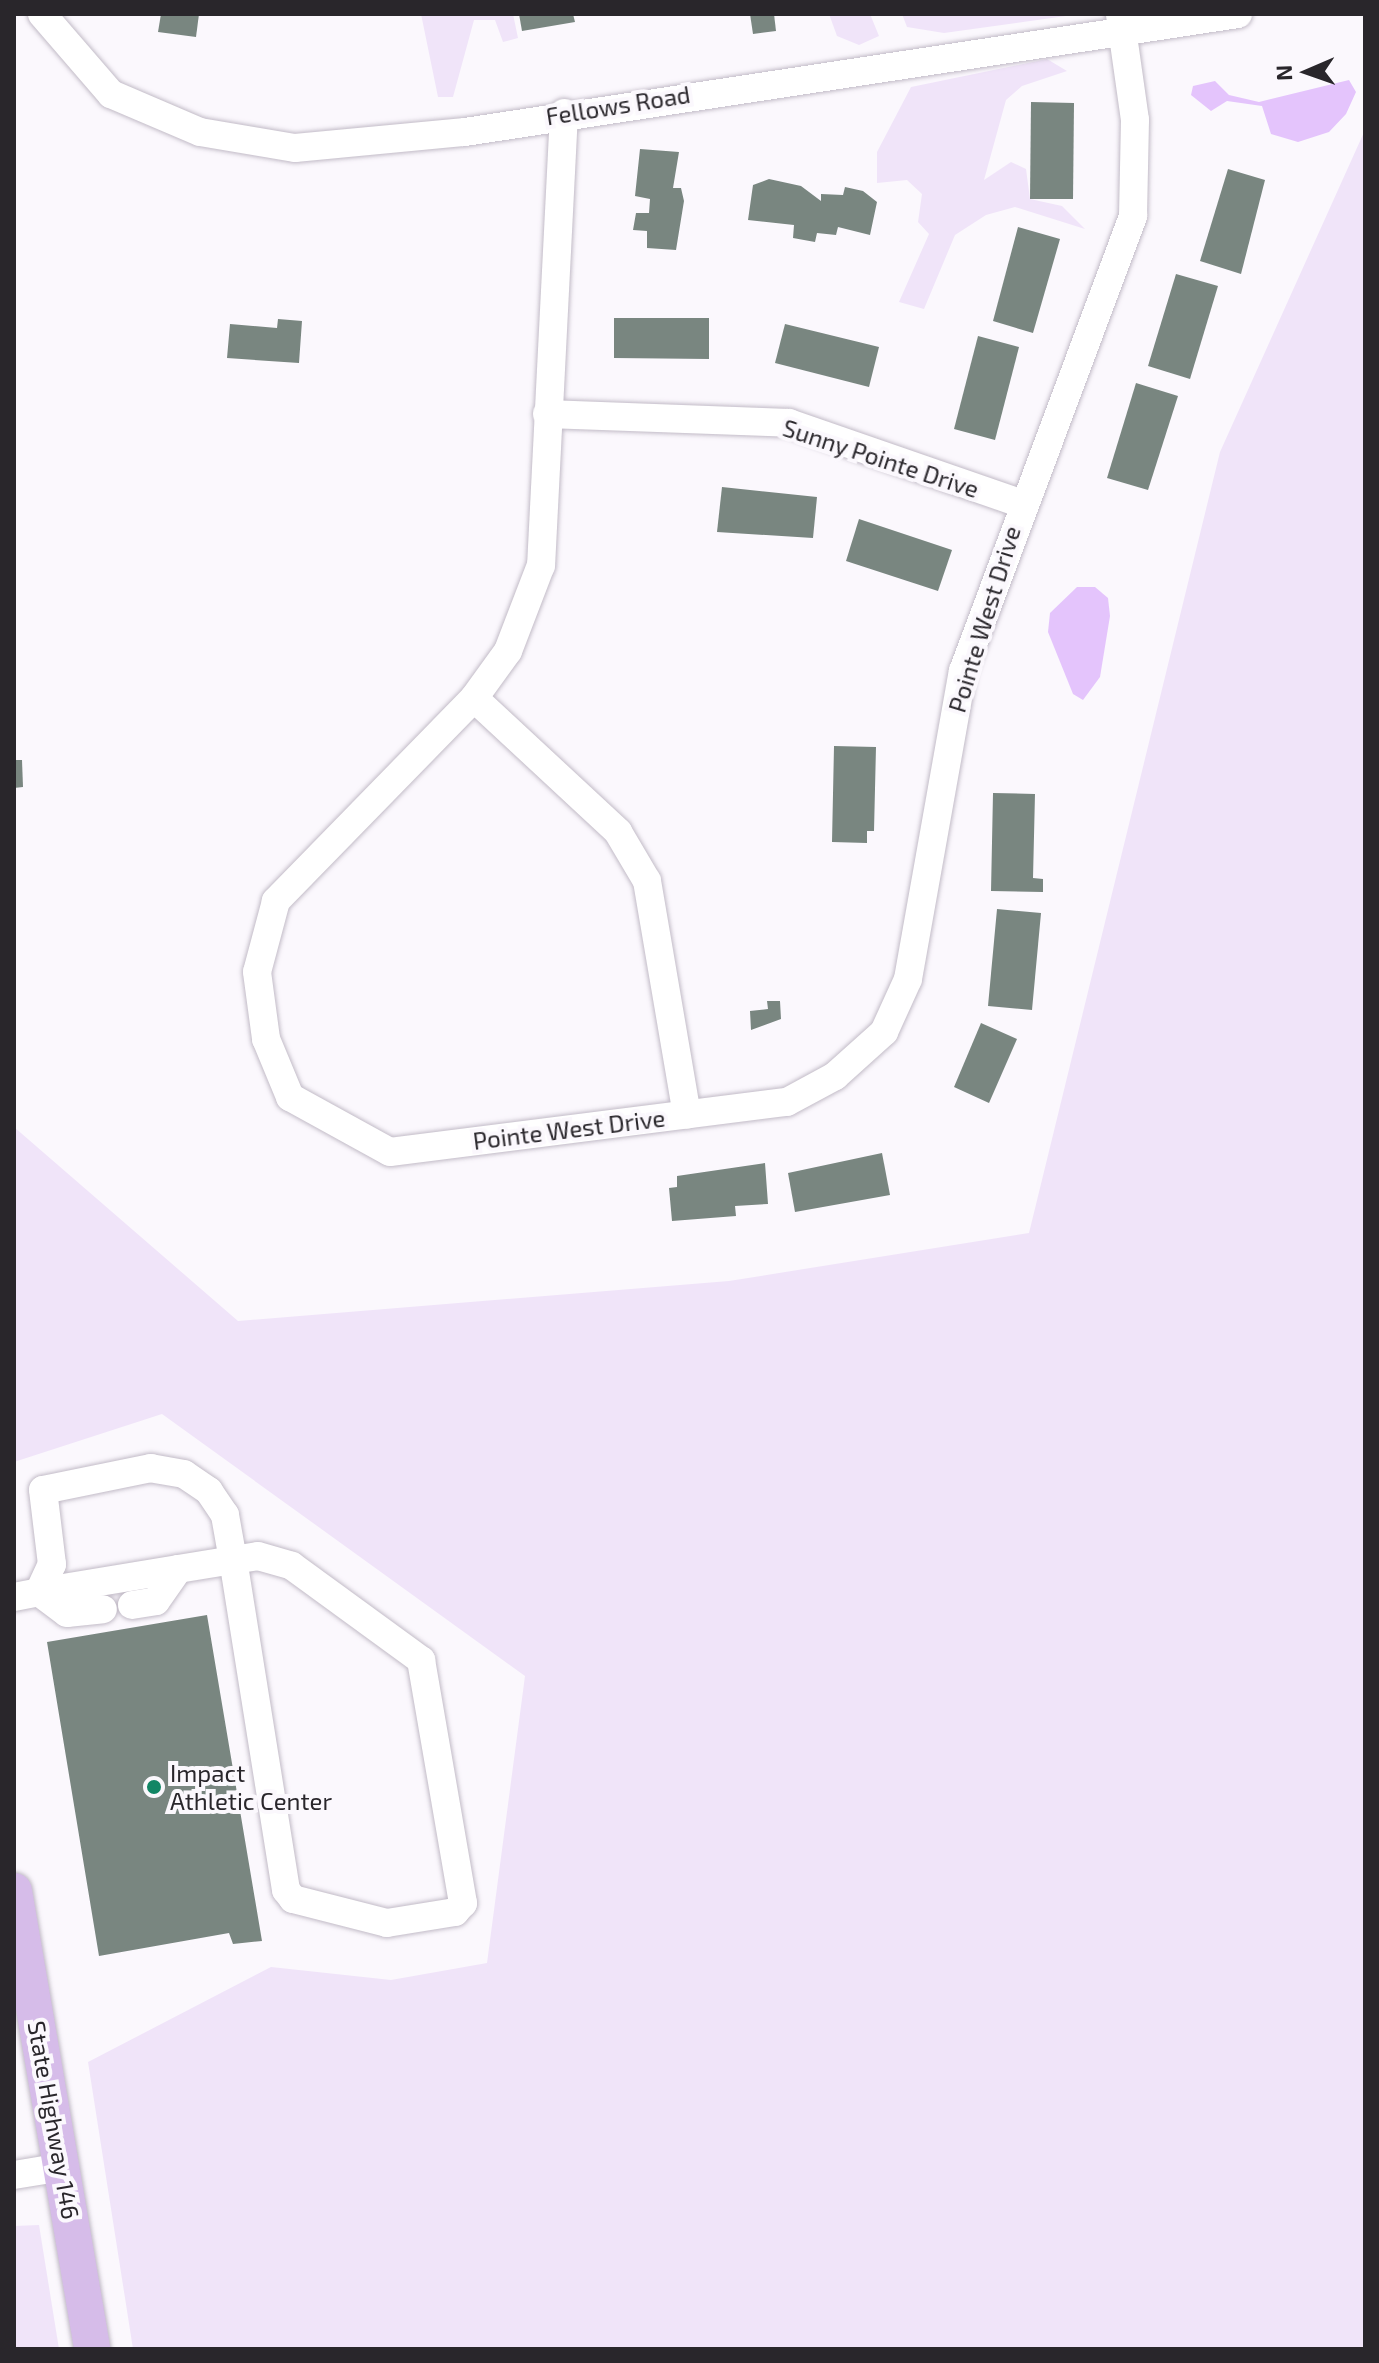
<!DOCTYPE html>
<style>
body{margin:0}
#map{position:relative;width:1379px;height:2363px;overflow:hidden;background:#fbf8fd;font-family:"Exo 2",sans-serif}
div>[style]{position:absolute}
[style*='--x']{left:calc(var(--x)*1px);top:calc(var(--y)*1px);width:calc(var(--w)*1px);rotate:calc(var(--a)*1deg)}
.green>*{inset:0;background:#f0e4f9}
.water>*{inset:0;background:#e4c4fc}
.building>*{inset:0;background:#798680}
.roads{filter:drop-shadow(0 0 2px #c2bbc7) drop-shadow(0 0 2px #c2bbc7)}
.minor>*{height:28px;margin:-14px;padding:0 14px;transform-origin:14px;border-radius:14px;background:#fff}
.major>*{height:36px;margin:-18px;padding:0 18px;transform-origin:18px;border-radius:18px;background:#d6bce9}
.dots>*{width:22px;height:22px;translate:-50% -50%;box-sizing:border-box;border:4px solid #fbf8fd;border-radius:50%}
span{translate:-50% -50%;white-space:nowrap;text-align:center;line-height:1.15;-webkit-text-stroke:8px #fbf8fd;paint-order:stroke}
.street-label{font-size:24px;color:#29262b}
.poi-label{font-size:24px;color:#29262b}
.left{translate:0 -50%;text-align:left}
.frame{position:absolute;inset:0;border:16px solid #29262b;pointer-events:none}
.north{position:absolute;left:1267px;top:32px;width:80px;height:80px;-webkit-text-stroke:6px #fbf8fd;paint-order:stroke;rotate:268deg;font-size:22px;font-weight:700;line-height:32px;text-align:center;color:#29262b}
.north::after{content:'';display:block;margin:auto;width:28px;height:36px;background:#29262b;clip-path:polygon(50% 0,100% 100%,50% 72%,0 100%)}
</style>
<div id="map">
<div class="green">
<i style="clip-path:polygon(421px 14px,513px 14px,518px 38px,503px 42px,495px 20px,474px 20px,453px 97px,438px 97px)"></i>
<i style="clip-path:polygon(829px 14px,870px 14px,879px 36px,859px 45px,837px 36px)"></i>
<i style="clip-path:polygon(902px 14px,1080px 14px,944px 33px,907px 27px)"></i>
<i style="clip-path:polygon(1047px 59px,1067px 71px,1022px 86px,1006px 100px,984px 180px,1011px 162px,1026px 169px,1030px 199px,1062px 206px,1085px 229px,1015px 207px,986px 215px,955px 235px,924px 309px,899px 302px,929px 234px,918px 222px,922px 194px,907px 180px,877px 183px,877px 152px,911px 87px)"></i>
<i style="clip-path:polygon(1365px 130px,1365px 2349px,133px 2349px,88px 2062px,271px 1967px,391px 1980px,487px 1963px,525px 1676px,162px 1414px,14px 1462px,14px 1127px,238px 1321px,729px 1281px,1029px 1233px,1220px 452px)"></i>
<i style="clip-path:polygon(39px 2225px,59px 2349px,14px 2349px,14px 2226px)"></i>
</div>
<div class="water">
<i style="clip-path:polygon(1349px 80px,1356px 92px,1346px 114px,1329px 132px,1298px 142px,1271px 134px,1262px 106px,1227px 101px,1211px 111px,1191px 95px,1193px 86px,1215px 81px,1229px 95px,1259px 102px)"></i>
<i style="clip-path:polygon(1077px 587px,1095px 587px,1108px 598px,1110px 616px,1100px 677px,1083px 700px,1073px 694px,1048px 632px,1050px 613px)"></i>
</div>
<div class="building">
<i style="clip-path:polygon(161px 14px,199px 14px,196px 37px,158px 32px)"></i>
<i style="clip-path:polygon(519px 14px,573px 14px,575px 22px,522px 31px)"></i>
<i style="clip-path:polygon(750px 14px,774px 14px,776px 31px,753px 34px)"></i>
<i style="clip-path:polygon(1031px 102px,1074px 103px,1073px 199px,1030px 199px)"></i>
<i style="clip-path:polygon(640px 149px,679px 152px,673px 188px,681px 188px,684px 201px,676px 250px,647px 248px,647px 231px,633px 230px,636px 213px,649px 213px,650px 199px,635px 196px)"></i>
<i style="clip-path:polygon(1228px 169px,1265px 180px,1241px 274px,1200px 261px)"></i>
<i style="clip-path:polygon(769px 179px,801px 186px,821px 201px,821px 194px,843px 195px,845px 187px,863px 191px,877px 202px,870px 235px,838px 227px,836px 235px,817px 233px,815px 242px,793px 238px,794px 225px,748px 220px,753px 185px)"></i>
<i style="clip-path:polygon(1018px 227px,1060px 239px,1033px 333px,993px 321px)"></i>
<i style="clip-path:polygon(1176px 274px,1218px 286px,1190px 379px,1148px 366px)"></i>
<i style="clip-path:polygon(614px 318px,709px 318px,709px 359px,614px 358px)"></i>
<i style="clip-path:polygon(278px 319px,302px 321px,299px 363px,227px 358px,230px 324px,277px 328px)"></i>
<i style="clip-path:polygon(785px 324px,879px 347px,869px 387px,775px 363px)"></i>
<i style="clip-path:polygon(978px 336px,1019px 347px,995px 440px,954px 429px)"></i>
<i style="clip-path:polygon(1136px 383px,1178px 396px,1148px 490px,1107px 478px)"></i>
<i style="clip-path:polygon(722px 487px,817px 497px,813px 538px,717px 532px)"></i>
<i style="clip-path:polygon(859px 519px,952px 550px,938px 591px,846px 561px)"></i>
<i style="clip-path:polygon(834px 746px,876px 747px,874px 831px,867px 831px,867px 843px,832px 842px)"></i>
<i style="clip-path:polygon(14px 760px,22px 760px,23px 787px,14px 788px)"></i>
<i style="clip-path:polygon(993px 793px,1035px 794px,1033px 878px,1043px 879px,1043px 892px,991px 891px)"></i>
<i style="clip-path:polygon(997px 909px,1041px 913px,1032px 1010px,988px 1006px)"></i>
<i style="clip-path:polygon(767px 1001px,780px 1001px,781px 1019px,751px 1030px,750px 1011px,768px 1009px)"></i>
<i style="clip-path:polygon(981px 1023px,1017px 1039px,989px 1103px,954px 1087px)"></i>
<i style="clip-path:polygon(882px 1153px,890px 1195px,795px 1212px,788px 1173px)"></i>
<i style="clip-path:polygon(765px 1163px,768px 1204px,735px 1206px,736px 1216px,672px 1221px,669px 1188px,677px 1187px,677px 1176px)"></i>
<i style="clip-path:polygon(207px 1615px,262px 1941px,233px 1944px,229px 1933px,99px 1956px,47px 1642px)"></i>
</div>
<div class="roads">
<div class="minor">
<i style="--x:42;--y:14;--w:106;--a:49.2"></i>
<i style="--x:111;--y:94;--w:97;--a:23.1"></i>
<i style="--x:200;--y:132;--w:96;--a:9.6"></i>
<i style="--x:295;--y:148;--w:171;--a:-5.4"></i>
<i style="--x:465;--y:132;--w:782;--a:-8.68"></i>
<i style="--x:564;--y:113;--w:453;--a:92.9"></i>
<i style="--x:541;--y:565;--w:92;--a:111"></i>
<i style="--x:508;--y:651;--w:58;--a:125.9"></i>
<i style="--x:474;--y:698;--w:284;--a:134.3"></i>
<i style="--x:276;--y:901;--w:73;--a:105"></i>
<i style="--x:257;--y:972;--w:68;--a:82.3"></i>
<i style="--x:266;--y:1039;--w:63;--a:67.5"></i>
<i style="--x:290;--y:1097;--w:114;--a:28.8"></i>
<i style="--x:390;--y:1152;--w:400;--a:-7.2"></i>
<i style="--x:787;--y:1102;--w:55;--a:-28.4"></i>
<i style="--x:835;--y:1076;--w:66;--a:-41.9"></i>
<i style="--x:884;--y:1032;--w:58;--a:-65.6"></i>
<i style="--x:908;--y:979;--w:313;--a:-79.9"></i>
<i style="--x:963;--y:671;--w:486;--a:-69.5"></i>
<i style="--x:1133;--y:216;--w:96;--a:-88.8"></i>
<i style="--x:1135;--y:120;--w:107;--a:-98.1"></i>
<i style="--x:547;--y:414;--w:242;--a:2.1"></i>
<i style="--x:789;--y:423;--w:244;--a:19.1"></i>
<i style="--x:474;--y:698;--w:197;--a:42.9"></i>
<i style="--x:618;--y:832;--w:57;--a:59.4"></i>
<i style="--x:647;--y:881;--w:237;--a:80.3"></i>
<i style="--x:14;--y:1597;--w:25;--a:-11"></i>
<i style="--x:39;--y:1592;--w:141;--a:-9.4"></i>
<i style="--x:178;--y:1569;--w:56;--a:-9.3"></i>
<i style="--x:233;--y:1560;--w:25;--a:-9"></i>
<i style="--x:258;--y:1556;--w:35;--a:16"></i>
<i style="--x:292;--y:1566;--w:160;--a:36.1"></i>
<i style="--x:421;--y:1660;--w:247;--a:80.2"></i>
<i style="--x:463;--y:1903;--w:12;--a:132"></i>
<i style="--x:455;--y:1912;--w:69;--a:170.8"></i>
<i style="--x:387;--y:1923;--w:97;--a:-165.7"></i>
<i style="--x:293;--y:1899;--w:11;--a:-128"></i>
<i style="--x:286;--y:1890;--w:334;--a:-99.1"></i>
<i style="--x:233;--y:1560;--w:46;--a:-100.1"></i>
<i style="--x:225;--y:1515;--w:29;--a:-124"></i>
<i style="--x:209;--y:1491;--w:30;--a:-146"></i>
<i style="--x:184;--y:1474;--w:34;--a:-170"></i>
<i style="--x:151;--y:1468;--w:110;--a:168.5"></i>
<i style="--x:43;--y:1490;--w:75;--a:83.1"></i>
<i style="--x:52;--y:1564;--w:31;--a:115"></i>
<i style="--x:39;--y:1592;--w:35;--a:37"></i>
<i style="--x:67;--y:1613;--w:36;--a:-6"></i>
<i style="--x:132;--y:1605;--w:24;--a:-9"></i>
<i style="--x:156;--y:1601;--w:39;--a:-55"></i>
<i style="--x:14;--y:2175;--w:50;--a:-9.3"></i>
</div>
<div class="major">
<i style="--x:14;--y:1891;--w:465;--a:80.3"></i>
</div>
</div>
<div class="dots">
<i style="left:154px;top:1787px;background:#128665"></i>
</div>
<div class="street-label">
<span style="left:618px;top:105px;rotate:-9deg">Fellows Road</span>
<span style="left:881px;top:458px;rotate:18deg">Sunny Pointe Drive</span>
<span style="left:984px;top:619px;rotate:-73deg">Pointe West Drive</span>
<span style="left:569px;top:1129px;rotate:-7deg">Pointe West Drive</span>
<span style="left:54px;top:2120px;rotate:80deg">State Highway 146</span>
</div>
<div class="poi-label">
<span class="left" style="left:170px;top:1787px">Impact<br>Athletic Center</span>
</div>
<div class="frame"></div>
<div class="north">N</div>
</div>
